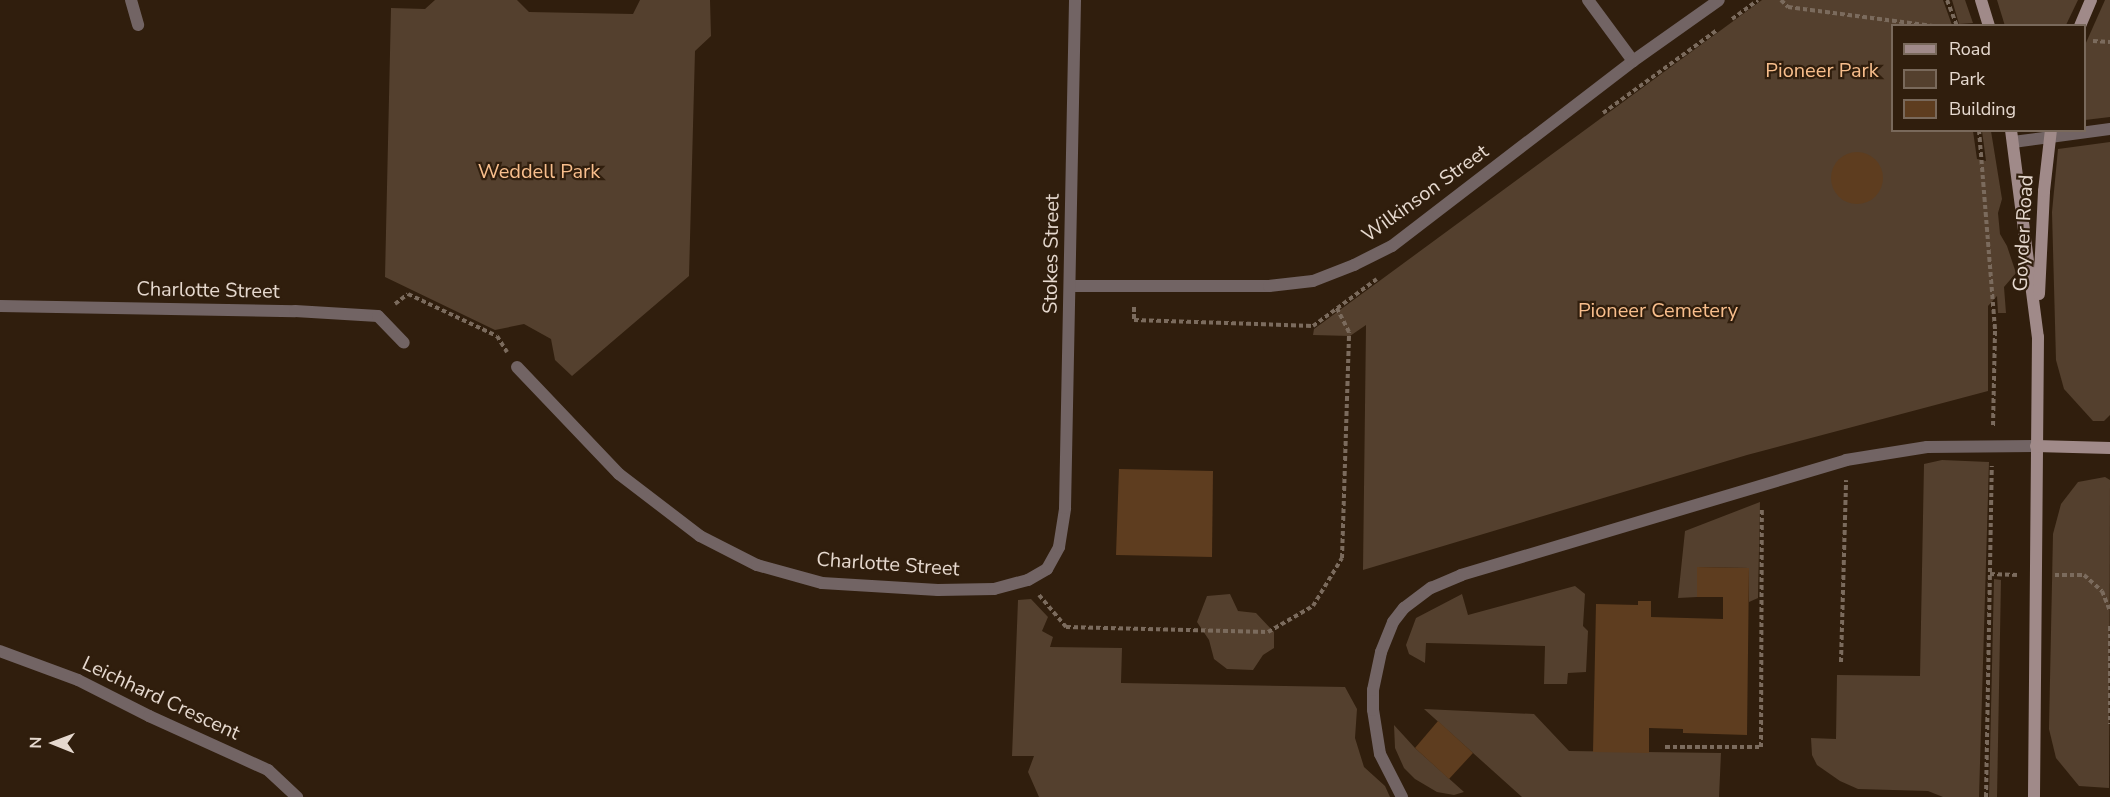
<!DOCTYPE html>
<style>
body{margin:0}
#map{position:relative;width:2110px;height:797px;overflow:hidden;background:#301e0d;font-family:"Nunito Sans",sans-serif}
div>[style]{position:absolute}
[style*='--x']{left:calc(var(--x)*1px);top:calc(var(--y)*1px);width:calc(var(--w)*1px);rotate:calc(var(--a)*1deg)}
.green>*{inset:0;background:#54402e}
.building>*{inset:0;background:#5e3d1f}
.round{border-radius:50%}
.path>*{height:4px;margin-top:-2px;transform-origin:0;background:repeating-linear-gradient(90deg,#7b6b5d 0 4.5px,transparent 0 7.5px)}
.lane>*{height:12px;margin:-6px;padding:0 6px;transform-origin:6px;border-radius:6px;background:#726464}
.street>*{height:12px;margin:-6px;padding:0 6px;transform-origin:6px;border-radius:6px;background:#726464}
.secondary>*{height:12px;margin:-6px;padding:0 6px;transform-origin:6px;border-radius:6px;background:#a08a89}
span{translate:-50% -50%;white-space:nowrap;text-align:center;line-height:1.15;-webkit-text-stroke:4.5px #301e0d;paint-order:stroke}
.park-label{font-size:20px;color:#f8be8c}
.street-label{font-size:20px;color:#e6d9cf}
.legend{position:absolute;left:1891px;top:24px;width:195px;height:108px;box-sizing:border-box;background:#301e0d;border:2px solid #79695b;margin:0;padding:8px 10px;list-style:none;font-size:18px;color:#e6d9cf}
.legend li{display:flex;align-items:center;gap:12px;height:30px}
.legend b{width:30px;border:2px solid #79695b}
.north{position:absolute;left:24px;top:713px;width:60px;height:60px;-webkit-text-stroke:4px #301e0d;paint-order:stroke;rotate:271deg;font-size:16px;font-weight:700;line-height:24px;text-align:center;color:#e6d9cf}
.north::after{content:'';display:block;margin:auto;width:21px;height:27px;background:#e6d9cf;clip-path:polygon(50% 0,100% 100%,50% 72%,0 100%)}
</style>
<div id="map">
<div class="green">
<i style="clip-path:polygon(435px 0,517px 0,529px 12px,633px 14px,640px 0,710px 0,711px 36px,695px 51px,689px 276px,572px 376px,555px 360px,551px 339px,524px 324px,495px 330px,385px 277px,391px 8px,425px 9px)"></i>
<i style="clip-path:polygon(1762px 0,1943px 0,1952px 25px,1892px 26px,1892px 130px,1973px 131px,1977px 159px,1986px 161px,1982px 131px,1991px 131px,2002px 199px,1998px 213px,2000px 234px,2007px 246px,2016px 273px,2004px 287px,2006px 313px,1998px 313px,1997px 296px,1988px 306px,1988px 391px,1747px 455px,1363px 570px,1366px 325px,1350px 336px,1313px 335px,1314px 329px)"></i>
<i style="clip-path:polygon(1952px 0,1965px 0,1973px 23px,1959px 24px)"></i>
<i style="clip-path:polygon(1997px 0,2078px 0,2066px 25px,2005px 26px)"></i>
<i style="clip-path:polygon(2105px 0,2110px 0,2110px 117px,2085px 120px,2085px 45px)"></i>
<i style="clip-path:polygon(2110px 142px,2110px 415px,2104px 421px,2093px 421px,2064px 389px,2056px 360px,2052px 212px,2058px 149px)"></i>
<i style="clip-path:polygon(1942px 460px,1989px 462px,1979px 797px,1943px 797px,1928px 791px,1858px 789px,1840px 781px,1817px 765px,1812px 755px,1811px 738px,1836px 739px,1837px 675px,1920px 676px,1924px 464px)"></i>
<i style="clip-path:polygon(2105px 477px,2110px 480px,2109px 788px,2079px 786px,2056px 758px,2049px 729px,2053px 534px,2061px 504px,2078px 482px)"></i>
<i style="clip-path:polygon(1760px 502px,1758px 598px,1749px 602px,1749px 568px,1698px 567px,1697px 597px,1678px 598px,1685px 531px)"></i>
<i style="clip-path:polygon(1994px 579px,2001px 580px,1997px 797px,1989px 797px)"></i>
<i style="clip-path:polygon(1575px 586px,1585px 594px,1583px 626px,1588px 631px,1586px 672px,1568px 673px,1567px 684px,1544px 684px,1545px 646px,1426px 643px,1425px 663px,1409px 654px,1406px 645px,1416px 618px,1462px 594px,1468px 615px)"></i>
<i style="clip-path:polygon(1230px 594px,1238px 611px,1256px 613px,1274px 632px,1274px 648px,1263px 655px,1253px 670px,1227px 669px,1214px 659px,1209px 640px,1197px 622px,1207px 596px)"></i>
<i style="clip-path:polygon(1031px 599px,1048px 617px,1042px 631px,1053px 637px,1050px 647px,1122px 648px,1121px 683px,1345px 687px,1357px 709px,1355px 738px,1364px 767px,1385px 786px,1390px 797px,1039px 797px,1028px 772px,1034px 756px,1012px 756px,1018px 600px)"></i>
<i style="clip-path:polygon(1424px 709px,1534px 714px,1569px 751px,1721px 753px,1719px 797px,1522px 797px)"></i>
<i style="clip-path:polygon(1394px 725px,1415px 748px,1464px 792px,1454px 795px,1437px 792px,1415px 779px,1404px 768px,1395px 748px)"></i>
</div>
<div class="building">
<i class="round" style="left:1831px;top:152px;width:52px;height:52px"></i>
<i style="clip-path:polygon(1119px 469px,1213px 471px,1212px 557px,1116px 555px)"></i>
<i style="clip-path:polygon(1697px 567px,1749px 568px,1747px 735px,1683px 733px,1683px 729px,1649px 728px,1649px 753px,1593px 752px,1596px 604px,1638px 605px,1638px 601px,1651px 601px,1651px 617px,1723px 619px,1723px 597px,1697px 597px)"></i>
<i style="clip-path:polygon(1438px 721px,1473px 753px,1449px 779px,1415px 748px)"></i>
</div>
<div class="path">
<i style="--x:1781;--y:0;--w:10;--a:45"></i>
<i style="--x:1788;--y:7;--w:146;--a:7.5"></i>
<i style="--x:1947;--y:0;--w:28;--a:69"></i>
<i style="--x:1732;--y:19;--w:32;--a:-36"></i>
<i style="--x:2093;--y:41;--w:17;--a:3"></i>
<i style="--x:1603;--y:113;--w:140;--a:-36"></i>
<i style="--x:1979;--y:130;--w:202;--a:85.4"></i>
<i style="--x:1995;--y:331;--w:95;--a:91.2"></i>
<i style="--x:395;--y:304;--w:16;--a:-38"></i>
<i style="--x:408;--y:294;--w:98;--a:25.3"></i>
<i style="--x:497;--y:336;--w:19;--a:58"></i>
<i style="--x:1134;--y:307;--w:13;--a:90"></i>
<i style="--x:1134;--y:320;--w:179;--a:1.9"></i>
<i style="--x:1313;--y:326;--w:79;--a:-36.3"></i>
<i style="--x:1990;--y:574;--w:27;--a:2"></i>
<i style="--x:2055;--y:575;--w:29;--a:0"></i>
<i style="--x:2084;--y:575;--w:24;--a:42"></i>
<i style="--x:2102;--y:591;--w:22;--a:68"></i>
<i style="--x:1039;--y:595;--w:42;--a:49.8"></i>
<i style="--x:1066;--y:627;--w:202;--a:1.4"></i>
<i style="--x:1268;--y:632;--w:52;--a:-30"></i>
<i style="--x:1313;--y:606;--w:56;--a:-58.9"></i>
<i style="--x:1342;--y:558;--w:226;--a:-88.2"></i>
<i style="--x:1349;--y:332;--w:27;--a:-117"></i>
<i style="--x:2110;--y:626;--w:98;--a:90"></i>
<i style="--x:1841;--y:662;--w:182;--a:-88.4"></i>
<i style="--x:1665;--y:747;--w:96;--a:0"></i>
<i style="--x:1761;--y:747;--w:240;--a:-89.8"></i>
<i style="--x:1986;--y:797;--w:331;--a:-89"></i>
</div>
<div class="lane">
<i style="--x:131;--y:0;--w:26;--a:74"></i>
<i style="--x:2013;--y:142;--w:98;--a:-7.6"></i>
<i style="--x:1402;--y:797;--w:48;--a:-117.1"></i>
<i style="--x:1380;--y:754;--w:45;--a:-99"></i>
<i style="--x:1373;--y:710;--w:20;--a:-90"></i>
<i style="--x:1373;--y:690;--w:39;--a:-78"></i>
<i style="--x:1381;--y:652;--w:32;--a:-68"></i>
<i style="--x:1393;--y:622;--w:18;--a:-52"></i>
<i style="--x:1404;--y:608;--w:34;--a:-37"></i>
<i style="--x:1431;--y:588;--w:33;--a:-23"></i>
<i style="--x:1461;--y:575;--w:402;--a:-16.6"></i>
<i style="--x:1846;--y:460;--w:82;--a:-9.1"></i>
<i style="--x:1927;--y:447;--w:109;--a:-0.5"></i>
</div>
<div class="street">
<i style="--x:1588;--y:0;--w:76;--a:53.6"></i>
<i style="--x:1070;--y:286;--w:199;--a:0"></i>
<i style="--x:1269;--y:286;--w:44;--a:-6.5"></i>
<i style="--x:1313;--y:281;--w:44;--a:-21.3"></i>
<i style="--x:1354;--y:265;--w:42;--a:-26.6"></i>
<i style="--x:1392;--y:246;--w:304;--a:-37.5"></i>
<i style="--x:1633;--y:61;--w:105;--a:-35.3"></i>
<i style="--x:0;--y:306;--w:295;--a:1"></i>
<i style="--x:295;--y:311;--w:83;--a:3.4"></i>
<i style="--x:378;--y:316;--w:37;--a:46"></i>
<i style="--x:517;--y:367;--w:148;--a:46.4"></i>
<i style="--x:619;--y:474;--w:102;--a:37.4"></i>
<i style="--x:700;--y:536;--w:64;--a:27"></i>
<i style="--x:757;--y:565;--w:67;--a:15.5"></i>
<i style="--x:822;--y:583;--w:116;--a:3.5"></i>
<i style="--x:938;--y:590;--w:56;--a:-1"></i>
<i style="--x:994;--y:589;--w:35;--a:-15"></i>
<i style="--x:1028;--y:580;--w:22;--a:-30"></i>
<i style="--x:1047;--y:569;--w:25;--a:-61"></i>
<i style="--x:1059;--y:547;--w:39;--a:-81"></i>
<i style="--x:1065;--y:508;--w:508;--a:-88.87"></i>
<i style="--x:0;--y:651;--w:83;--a:20.4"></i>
<i style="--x:78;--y:680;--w:80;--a:26.9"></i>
<i style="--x:149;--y:716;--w:131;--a:24.4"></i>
<i style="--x:268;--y:770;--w:40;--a:43"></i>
</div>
<div class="secondary">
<i style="--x:1981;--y:0;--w:27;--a:73"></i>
<i style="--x:2080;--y:26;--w:28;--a:-67"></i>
<i style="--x:2011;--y:130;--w:209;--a:82.6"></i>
<i style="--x:2038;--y:337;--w:460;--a:90.5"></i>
<i style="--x:2039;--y:294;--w:103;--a:-87.2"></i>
<i style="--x:2044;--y:191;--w:61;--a:-83.5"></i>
<i style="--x:2036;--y:446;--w:74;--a:1.5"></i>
</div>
<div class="park-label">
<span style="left:1822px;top:70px">Pioneer Park</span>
<span style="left:539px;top:171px">Weddell Park</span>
<span style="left:1658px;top:310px">Pioneer Cemetery</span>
</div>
<div class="street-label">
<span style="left:1425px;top:193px;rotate:-36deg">Wilkinson Street</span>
<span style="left:2023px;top:233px;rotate:-87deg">Goyder Road</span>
<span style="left:1051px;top:254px;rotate:-89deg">Stokes Street</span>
<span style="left:208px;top:290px;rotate:1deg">Charlotte Street</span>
<span style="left:888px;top:564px;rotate:4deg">Charlotte Street</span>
<span style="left:161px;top:698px;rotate:25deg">Leichhard Crescent</span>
</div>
<ul class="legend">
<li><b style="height:8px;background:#a08a89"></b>Road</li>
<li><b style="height:16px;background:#54402e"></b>Park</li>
<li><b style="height:16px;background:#5e3d1f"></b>Building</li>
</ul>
<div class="north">N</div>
</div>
